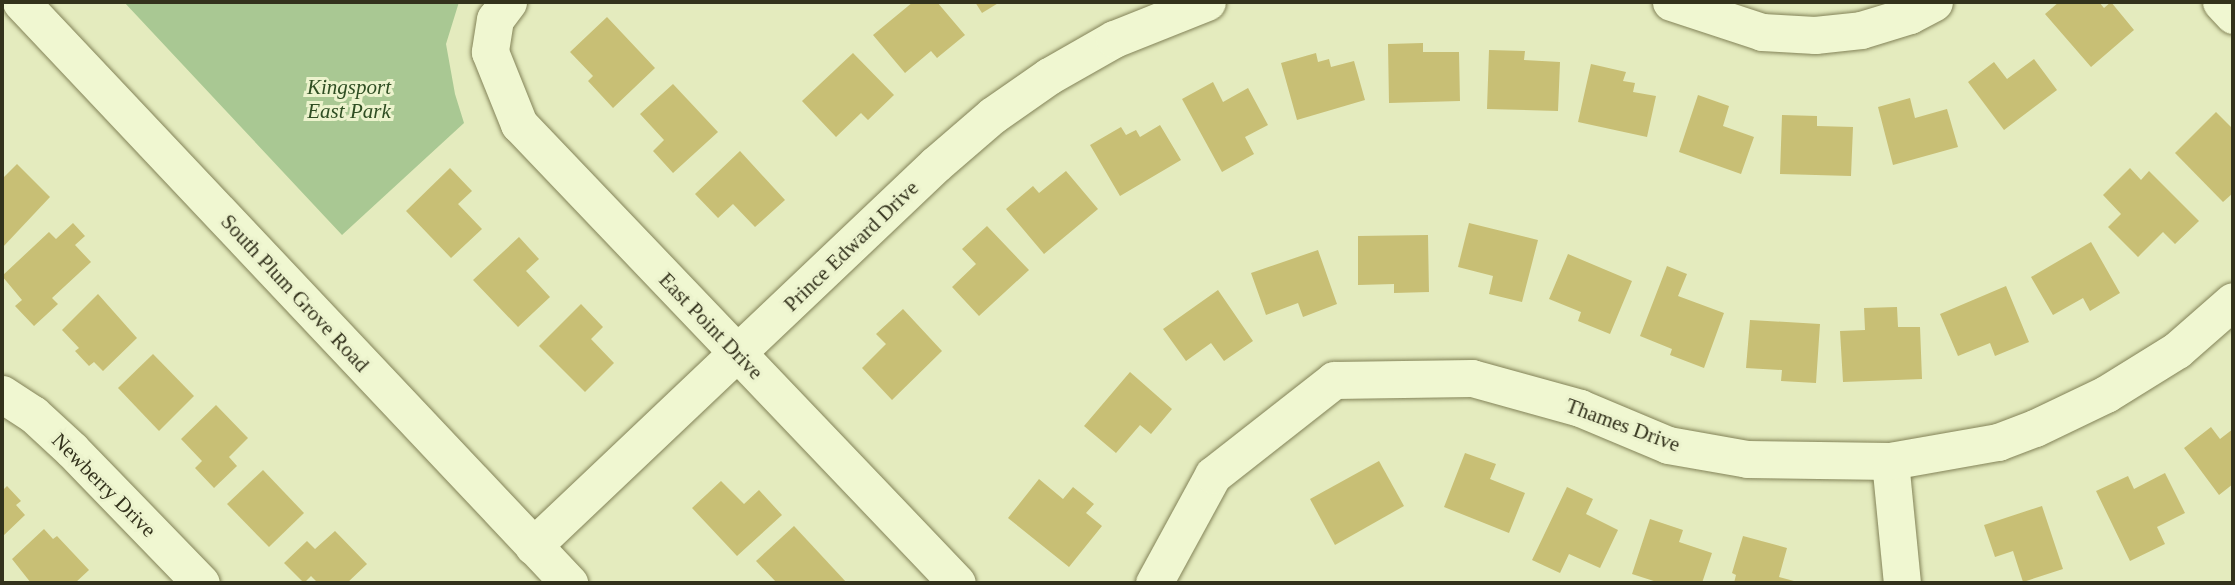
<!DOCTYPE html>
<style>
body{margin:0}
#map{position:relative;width:2235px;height:585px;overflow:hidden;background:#e4ebbe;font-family:Georgia,serif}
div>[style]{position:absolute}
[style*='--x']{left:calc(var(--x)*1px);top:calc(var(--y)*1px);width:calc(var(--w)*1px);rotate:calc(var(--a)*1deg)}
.green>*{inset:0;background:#a9c893}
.building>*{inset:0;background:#c8bf75}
.roads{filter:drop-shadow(0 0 2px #838358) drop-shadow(0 0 2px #838358)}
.minor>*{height:37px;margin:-18.5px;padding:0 18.5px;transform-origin:18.5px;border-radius:18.5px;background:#f0f7d1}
span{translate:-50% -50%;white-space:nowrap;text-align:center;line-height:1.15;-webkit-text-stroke:6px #ecf3cd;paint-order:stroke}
.park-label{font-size:21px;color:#2f4e23;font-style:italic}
.street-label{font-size:21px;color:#33321c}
.frame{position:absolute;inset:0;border:4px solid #33321c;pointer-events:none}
</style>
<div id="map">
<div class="green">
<i style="clip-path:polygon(124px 2px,459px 2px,446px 44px,455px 94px,464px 123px,342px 235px)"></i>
</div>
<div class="building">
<i style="clip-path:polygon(913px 2px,937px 2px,965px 35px,937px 58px,931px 51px,905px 73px,873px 35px)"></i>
<i style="clip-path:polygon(975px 2px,1000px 2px,982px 13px)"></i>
<i style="clip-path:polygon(2059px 2px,2099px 2px,2104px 8px,2111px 2px,2134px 30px,2091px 67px,2045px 14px)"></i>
<i style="clip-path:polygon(607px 17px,655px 68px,613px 108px,588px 81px,593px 76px,570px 52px)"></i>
<i style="clip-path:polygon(1423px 43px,1423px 52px,1459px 52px,1460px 101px,1389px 103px,1388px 44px)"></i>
<i style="clip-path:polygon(1489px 50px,1525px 51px,1524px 60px,1560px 62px,1558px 111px,1487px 109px)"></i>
<i style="clip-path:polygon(853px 53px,894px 95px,868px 120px,861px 113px,836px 137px,802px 101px)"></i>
<i style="clip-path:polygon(1316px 53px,1318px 62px,1329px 59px,1331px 67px,1354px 61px,1365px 100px,1297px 120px,1281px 63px)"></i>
<i style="clip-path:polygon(2034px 59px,2057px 90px,2004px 130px,1968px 82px,1994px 62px,2007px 79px)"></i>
<i style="clip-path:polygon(1591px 64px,1626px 72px,1623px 81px,1635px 83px,1633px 92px,1656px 96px,1647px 137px,1578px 122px)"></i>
<i style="clip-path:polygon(1213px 82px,1223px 102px,1248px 88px,1268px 125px,1245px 137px,1254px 154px,1222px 172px,1182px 99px)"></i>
<i style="clip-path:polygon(673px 84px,718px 132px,673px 173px,653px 151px,664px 140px,640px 114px)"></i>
<i style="clip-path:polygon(1698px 95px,1729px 106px,1723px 126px,1754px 137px,1741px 174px,1679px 152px)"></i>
<i style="clip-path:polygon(1910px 98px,1915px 118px,1947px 109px,1958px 147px,1893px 165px,1878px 107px)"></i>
<i style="clip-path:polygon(2216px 112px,2233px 129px,2233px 193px,2223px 202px,2175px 153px)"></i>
<i style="clip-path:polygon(1782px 115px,1817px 116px,1817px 126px,1853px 127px,1851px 176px,1780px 174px)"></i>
<i style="clip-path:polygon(1160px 125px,1181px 160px,1120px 196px,1090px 145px,1121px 127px,1126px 135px,1136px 130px,1140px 137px)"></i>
<i style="clip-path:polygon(740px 151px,785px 200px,755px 227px,733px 204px,718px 218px,695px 194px)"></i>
<i style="clip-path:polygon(17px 164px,50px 197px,2px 248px,2px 179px)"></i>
<i style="clip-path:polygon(450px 168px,472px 191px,458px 204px,482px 229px,451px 258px,406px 211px)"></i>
<i style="clip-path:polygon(2130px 168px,2141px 180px,2149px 171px,2199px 221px,2175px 244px,2163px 232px,2138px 257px,2108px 227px,2121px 214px,2103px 195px)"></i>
<i style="clip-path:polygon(1066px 171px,1098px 209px,1044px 254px,1006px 209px,1033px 186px,1039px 193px)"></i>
<i style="clip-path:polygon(73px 223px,85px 236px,75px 245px,91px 262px,52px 298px,58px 304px,34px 326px,15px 306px,22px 300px,2px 276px,49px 232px,56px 239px)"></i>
<i style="clip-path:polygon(1469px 223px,1538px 240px,1522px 302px,1489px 294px,1493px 276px,1458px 267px)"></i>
<i style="clip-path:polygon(987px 226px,1029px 270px,979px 316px,952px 287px,976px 264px,962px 249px)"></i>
<i style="clip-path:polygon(1428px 235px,1429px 292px,1394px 293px,1394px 284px,1358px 285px,1358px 236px)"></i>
<i style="clip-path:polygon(519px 237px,539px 259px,526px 271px,550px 297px,518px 327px,473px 280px)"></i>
<i style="clip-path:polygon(2091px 242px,2120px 293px,2090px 311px,2083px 298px,2053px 315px,2031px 277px)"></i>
<i style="clip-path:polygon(1318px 250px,1337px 304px,1303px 317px,1298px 303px,1266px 315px,1251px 273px)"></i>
<i style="clip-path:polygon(1568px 254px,1632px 281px,1610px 334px,1578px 321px,1581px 312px,1549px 299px)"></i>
<i style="clip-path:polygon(1667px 266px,1687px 274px,1678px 296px,1724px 313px,1704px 368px,1670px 355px,1672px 349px,1640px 336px)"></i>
<i style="clip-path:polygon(2006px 286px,2029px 342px,1995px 356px,1990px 343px,1958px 356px,1940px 314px)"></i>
<i style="clip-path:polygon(1218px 290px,1253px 341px,1224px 361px,1211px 343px,1186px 361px,1163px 329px)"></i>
<i style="clip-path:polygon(98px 294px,137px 338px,103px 371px,94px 362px,89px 366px,75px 351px,79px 348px,62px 330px)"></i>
<i style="clip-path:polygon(581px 304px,603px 327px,591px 339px,614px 363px,585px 392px,539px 346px)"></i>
<i style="clip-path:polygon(1897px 307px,1898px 327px,1920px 327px,1922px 379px,1843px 382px,1840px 331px,1865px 330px,1864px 308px)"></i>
<i style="clip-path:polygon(903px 309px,942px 351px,892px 400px,862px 368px,886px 344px,876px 334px)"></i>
<i style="clip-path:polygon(1750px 320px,1820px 324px,1816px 383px,1781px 381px,1782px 370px,1746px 368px)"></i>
<i style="clip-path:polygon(153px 354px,194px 396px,159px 431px,118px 388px)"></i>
<i style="clip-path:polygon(1130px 372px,1172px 409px,1151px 434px,1140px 425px,1116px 453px,1084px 426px)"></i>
<i style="clip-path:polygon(216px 405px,248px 438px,229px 457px,237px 466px,214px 488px,195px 468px,202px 461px,181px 439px)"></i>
<i style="clip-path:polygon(2211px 427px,2220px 439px,2233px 429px,2233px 484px,2219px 495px,2184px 448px)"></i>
<i style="clip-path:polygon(1465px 453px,1496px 464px,1490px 479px,1525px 493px,1509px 533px,1444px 507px)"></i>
<i style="clip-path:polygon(1379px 461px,1404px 506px,1335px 545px,1310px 499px)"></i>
<i style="clip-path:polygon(263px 470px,304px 513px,269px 547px,227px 504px)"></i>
<i style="clip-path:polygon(2165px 473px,2185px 513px,2157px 527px,2165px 544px,2130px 561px,2096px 491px,2128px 476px,2134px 489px)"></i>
<i style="clip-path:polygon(1039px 479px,1063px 499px,1073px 487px,1094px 504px,1086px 513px,1102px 526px,1069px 567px,1008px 518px)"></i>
<i style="clip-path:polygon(721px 481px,744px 504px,759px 490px,782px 515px,737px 556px,692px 508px)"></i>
<i style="clip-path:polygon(7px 486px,21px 501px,16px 505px,25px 515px,2px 537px,2px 491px)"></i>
<i style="clip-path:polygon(1567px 487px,1593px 499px,1586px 514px,1618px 530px,1600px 568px,1569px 554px,1560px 573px,1532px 560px)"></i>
<i style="clip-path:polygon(2042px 506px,2063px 569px,2023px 582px,2013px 551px,1995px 557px,1984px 525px)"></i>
<i style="clip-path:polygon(1650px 519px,1683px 530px,1679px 542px,1712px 553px,1702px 583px,1660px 583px,1632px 574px)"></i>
<i style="clip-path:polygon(794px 526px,847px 583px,777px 583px,756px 561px)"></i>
<i style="clip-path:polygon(44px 529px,53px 539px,57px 536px,89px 570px,75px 583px,31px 583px,12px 559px)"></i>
<i style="clip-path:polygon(335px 531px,367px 564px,347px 583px,318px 583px,311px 576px,304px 583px,284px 563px,307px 541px,315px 549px)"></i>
<i style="clip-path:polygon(1743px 536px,1787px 548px,1779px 577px,1794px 581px,1793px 583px,1734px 583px,1736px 575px,1732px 573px)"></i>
</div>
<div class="roads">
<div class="minor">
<i style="--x:21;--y:2;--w:799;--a:46.67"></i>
<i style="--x:508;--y:2;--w:21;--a:127"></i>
<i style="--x:495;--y:19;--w:33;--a:99"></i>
<i style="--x:490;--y:52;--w:78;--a:68.1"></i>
<i style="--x:519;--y:124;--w:634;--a:46.34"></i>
<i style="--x:1671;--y:2;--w:96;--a:18.2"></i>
<i style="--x:1762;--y:32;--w:53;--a:3.2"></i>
<i style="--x:1815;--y:35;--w:46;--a:-6.2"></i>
<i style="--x:1861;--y:30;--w:51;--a:-17"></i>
<i style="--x:1910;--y:15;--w:27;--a:-28"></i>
<i style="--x:2221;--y:2;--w:18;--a:47"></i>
<i style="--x:2;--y:394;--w:37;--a:33"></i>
<i style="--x:33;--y:414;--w:53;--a:42.7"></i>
<i style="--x:72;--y:450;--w:185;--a:45.9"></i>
<i style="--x:1890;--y:461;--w:123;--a:84.4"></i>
<i style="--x:533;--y:546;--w:555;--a:-43.47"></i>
<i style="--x:936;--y:164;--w:75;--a:-40.7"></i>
<i style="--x:993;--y:115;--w:68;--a:-34.9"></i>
<i style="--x:1049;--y:76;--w:75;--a:-29.6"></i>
<i style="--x:1114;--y:39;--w:100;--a:-21.7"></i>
<i style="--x:1154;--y:583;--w:123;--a:-61.4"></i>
<i style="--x:1213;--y:475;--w:154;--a:-38.1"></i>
<i style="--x:1334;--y:380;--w:138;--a:-0.8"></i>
<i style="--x:1472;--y:378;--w:112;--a:15.5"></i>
<i style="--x:1580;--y:408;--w:95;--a:22.8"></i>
<i style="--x:1668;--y:445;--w:80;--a:10"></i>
<i style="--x:1747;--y:459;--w:143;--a:0.8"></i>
<i style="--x:1890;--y:461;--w:110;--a:-10"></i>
<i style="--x:1998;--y:442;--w:40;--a:-21"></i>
<i style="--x:2035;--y:428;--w:79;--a:-25.6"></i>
<i style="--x:2106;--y:394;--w:84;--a:-31.8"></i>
<i style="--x:2177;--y:350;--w:74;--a:-41.2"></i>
</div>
</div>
<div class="park-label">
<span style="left:349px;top:99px">Kingsport<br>East Park</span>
</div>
<div class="street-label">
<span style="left:851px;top:246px;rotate:-44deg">Prince Edward Drive</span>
<span style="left:295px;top:293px;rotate:47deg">South Plum Grove Road</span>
<span style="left:711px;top:326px;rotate:46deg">East Point Drive</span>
<span style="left:1623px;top:425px;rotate:20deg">Thames Drive</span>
<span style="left:104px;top:485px;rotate:45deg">Newberry Drive</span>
</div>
<div class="frame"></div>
</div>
